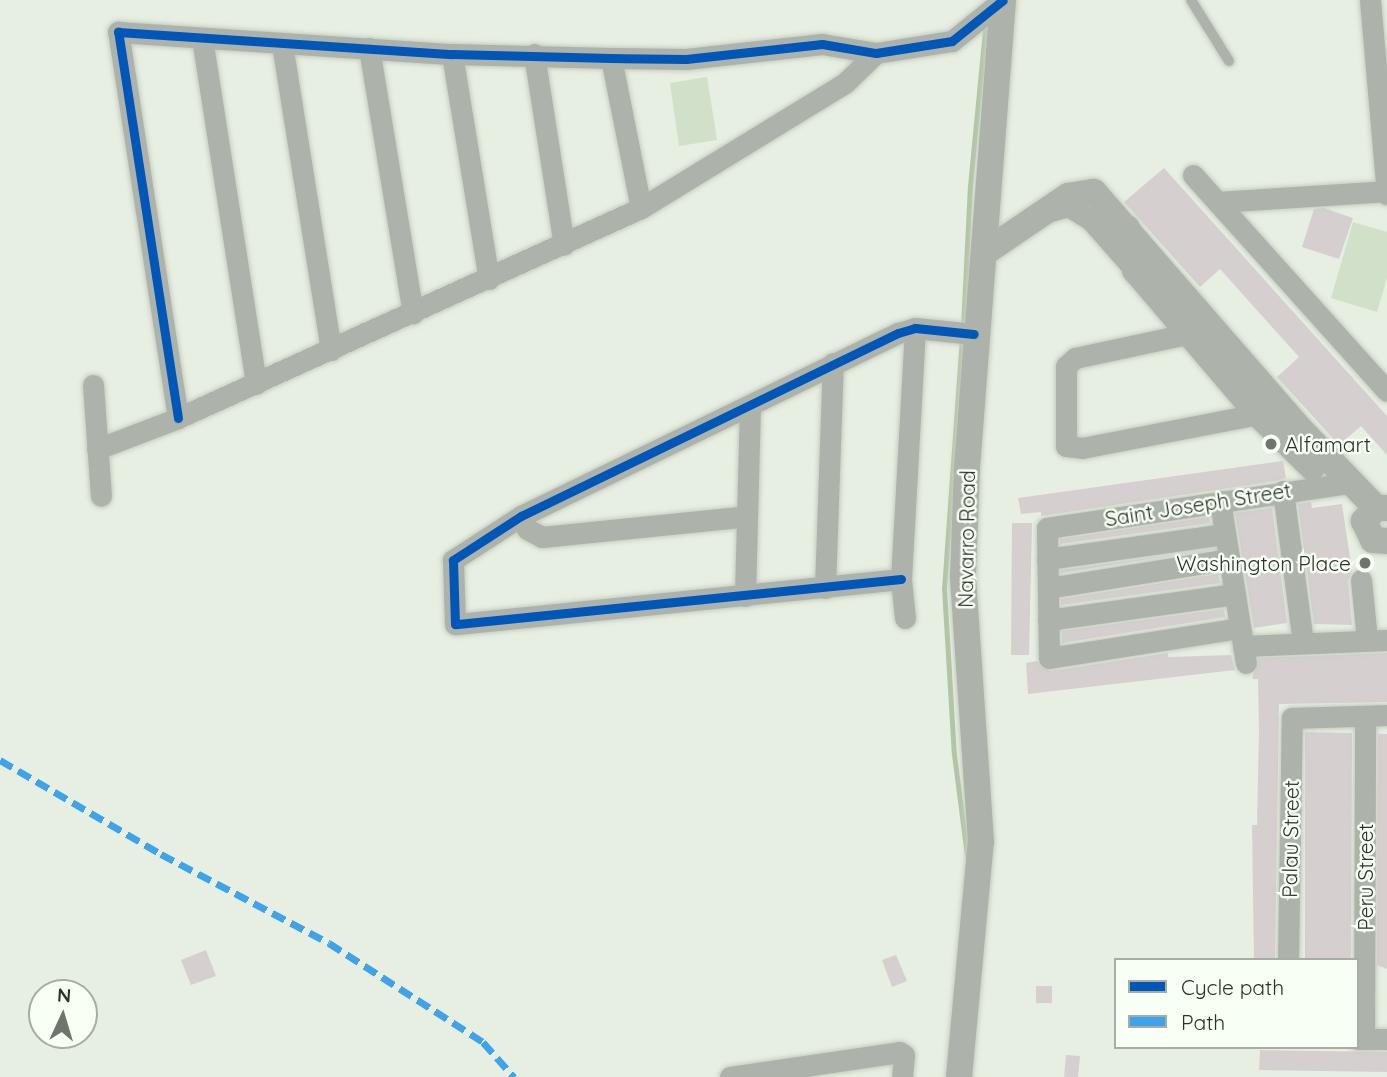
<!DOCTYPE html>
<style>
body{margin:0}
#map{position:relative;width:1387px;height:1077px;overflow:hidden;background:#e6efe1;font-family:Quicksand,sans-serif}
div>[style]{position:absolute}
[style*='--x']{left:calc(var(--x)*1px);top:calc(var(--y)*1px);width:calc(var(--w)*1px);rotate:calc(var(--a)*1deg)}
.green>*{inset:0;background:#d1e0c8}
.stream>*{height:5px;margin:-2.5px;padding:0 2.5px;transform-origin:2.5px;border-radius:2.5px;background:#b2c6a6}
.building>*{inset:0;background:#d5d0cf}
.roads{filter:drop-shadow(0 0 2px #c6ccc1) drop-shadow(0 0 2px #c6ccc1)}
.service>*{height:10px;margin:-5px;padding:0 5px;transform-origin:5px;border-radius:5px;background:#adb3aa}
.minor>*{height:21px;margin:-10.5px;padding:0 10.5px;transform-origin:10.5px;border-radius:10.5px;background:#adb3aa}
.tertiary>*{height:26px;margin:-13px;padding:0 13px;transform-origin:13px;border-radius:13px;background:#adb3aa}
.quiet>*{height:7px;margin-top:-3.5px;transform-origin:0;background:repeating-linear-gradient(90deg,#3ea3eb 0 14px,transparent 0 21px)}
.cycleway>*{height:9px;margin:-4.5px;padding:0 4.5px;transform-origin:4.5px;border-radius:4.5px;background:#0057b8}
.dots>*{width:19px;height:19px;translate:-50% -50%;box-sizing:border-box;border:4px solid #f8fff4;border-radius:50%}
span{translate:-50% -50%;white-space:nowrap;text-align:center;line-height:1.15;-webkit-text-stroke:5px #f8fff4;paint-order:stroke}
.poi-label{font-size:21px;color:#2d3329}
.left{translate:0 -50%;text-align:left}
.right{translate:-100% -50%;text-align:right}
.street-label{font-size:21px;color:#2d3329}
.legend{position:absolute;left:1114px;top:958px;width:245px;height:91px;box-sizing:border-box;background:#f8fff4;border:2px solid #a7ada3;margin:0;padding:9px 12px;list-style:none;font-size:21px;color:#2d3329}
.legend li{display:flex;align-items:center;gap:14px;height:35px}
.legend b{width:35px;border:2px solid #a7ada3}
.north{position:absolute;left:28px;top:979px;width:70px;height:70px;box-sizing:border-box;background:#f8fff4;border:2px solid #a7ada3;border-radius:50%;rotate:4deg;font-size:19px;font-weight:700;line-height:28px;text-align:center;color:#2d3329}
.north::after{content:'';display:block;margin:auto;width:24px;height:32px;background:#6e7569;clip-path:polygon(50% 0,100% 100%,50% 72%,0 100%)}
</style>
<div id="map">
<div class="green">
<i style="clip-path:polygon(707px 77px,717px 140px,679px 146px,670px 83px)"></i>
<i style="clip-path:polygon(1353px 222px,1387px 232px,1387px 278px,1377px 312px,1331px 298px)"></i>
</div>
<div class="stream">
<i style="--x:963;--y:328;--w:142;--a:-87.2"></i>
<i style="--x:970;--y:186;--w:166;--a:-84.5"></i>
<i style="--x:962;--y:338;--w:251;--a:94.1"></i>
<i style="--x:944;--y:588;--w:166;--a:86.6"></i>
<i style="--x:954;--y:754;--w:102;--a:82.7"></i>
</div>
<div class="building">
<i style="clip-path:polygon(1164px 168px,1387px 416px,1387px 455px,1361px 426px,1339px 445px,1277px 377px,1299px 357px,1220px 269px,1200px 287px,1124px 202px)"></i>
<i style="clip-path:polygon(1324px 208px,1353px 218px,1339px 259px,1302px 247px,1314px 209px)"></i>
<i style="clip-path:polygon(1283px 461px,1286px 478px,1275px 481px,1041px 516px,1041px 512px,1021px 514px,1018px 498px)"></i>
<i style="clip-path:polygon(1311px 502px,1312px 508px,1342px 504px,1352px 571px,1348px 581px,1352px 625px,1314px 624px,1298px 504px)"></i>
<i style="clip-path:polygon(1272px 508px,1287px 623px,1254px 628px,1235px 513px)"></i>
<i style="clip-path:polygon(1209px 517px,1210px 523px,1060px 544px,1060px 539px)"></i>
<i style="clip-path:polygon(1012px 523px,1032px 523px,1029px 655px,1011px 655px)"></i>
<i style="clip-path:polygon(1179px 554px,1061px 573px,1061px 570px)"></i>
<i style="clip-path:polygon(1218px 574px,1220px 583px,1061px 605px,1061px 599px)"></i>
<i style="clip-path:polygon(1224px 609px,1225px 617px,1062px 643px,1062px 631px)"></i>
<i style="clip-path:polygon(1168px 653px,1168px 657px,1231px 655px,1235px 670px,1028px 694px,1026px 663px,1037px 661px,1051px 671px)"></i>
<i style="clip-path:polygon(1387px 653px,1387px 702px,1279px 704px,1275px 960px,1254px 960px,1252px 825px,1257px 825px,1259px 730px,1258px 679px,1252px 679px,1259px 658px)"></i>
<i style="clip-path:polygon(1305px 732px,1352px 733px,1351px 960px,1305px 960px)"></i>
<i style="clip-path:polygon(1378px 734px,1387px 734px,1387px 969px,1377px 965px)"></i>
<i style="clip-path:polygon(206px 950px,216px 976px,191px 985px,181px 960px)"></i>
<i style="clip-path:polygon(896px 955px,907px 981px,892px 987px,882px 960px)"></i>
<i style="clip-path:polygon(1036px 986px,1052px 986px,1052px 1003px,1036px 1003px)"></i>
<i style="clip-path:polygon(1260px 1050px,1387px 1052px,1387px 1072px,1259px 1070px)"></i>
<i style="clip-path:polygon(1066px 1055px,1080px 1056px,1078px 1077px,1064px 1077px)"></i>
</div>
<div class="roads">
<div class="service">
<i style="--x:1191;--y:0;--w:72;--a:58.1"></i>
</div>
<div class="minor">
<i style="--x:1370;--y:0;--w:195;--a:85"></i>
<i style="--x:202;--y:38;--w:350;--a:81.1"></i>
<i style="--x:282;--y:44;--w:310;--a:80.9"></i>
<i style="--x:369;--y:48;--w:269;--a:80.6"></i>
<i style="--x:452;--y:54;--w:228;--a:80.7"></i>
<i style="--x:534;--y:54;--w:193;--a:81.1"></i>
<i style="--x:611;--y:58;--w:153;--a:78.7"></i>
<i style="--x:1193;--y:175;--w:290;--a:48.1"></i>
<i style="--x:1217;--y:202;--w:168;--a:-3.7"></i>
<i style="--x:1046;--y:212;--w:23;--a:-15"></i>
<i style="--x:1068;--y:206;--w:26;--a:31"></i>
<i style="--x:1090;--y:219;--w:68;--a:48.6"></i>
<i style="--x:1201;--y:331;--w:129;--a:167.9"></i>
<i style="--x:1075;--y:358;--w:12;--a:138"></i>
<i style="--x:1066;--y:366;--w:80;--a:90"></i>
<i style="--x:1066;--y:446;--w:16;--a:7"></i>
<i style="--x:1082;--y:448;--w:179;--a:-10.9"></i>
<i style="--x:93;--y:385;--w:111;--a:85.9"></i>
<i style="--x:178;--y:418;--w:391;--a:-98.8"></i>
<i style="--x:118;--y:32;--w:335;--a:3.8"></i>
<i style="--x:452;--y:54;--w:159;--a:1.4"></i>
<i style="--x:611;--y:58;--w:75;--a:0.8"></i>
<i style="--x:686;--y:59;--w:137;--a:-6.3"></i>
<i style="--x:822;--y:44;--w:55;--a:9.5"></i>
<i style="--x:876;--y:53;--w:77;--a:-9"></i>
<i style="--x:952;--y:41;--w:65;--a:-38.8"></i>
<i style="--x:97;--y:449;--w:87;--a:-20.9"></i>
<i style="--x:178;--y:418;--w:508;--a:-24.4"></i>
<i style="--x:641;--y:208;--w:239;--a:-31.5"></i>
<i style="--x:845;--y:83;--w:43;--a:-44.1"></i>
<i style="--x:1283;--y:491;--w:153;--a:82.5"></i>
<i style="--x:1220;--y:501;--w:164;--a:80.9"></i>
<i style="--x:521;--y:516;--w:14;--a:65"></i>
<i style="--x:527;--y:529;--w:17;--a:28"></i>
<i style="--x:542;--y:537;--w:206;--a:-5.8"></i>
<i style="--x:1047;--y:559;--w:180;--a:-8"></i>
<i style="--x:901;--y:579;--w:448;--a:174.2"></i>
<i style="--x:455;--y:624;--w:64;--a:-91.8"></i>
<i style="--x:453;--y:560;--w:81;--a:-32.9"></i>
<i style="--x:521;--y:516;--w:419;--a:-25.9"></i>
<i style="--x:898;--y:333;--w:18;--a:-16"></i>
<i style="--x:915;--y:328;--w:59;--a:5.8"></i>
<i style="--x:1361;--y:580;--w:59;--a:84.2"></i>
<i style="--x:825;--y:588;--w:225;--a:-88"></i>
<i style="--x:1048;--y:588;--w:183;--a:-9.1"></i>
<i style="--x:745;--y:596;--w:190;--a:-88.5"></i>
<i style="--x:905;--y:618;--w:39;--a:-96"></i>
<i style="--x:901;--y:579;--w:251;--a:-86.8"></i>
<i style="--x:1048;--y:620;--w:189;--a:-7.9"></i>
<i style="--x:1240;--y:628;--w:193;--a:171.1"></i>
<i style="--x:1049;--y:658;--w:130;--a:-90.9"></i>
<i style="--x:1047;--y:528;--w:304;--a:-8.5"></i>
<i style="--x:1243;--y:646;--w:144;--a:-2.4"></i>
<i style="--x:1288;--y:960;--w:242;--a:-89.1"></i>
<i style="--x:1292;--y:718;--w:95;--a:-1.8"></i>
<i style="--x:1357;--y:1039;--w:30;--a:0"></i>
<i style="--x:1364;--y:1039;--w:323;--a:-89.8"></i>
<i style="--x:730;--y:1077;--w:171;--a:-8.4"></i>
<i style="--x:899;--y:1052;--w:6;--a:31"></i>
<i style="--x:904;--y:1055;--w:22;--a:95"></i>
</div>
<div class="tertiary">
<i style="--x:1127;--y:228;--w:43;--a:79.2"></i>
<i style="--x:1135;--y:270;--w:189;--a:49.5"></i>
<i style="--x:1258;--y:414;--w:76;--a:44.5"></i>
<i style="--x:984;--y:253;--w:102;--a:-34.2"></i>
<i style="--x:1068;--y:196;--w:26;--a:-9"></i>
<i style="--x:1094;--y:192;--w:315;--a:49"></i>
<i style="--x:1301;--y:430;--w:108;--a:46.1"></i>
<i style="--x:1387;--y:508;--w:11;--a:180"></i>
<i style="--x:1376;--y:508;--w:18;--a:133"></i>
<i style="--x:1364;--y:521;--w:21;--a:65"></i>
<i style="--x:1373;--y:540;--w:14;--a:4"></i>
<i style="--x:959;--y:1077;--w:236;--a:-84.7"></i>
<i style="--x:981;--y:842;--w:266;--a:-93.9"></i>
<i style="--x:963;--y:577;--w:109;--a:-87.9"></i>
<i style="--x:967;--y:468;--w:469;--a:-85.6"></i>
</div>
</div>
<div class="quiet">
<i style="--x:0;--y:760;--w:186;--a:30.3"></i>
<i style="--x:161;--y:854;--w:190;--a:27.9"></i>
<i style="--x:329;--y:943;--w:183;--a:32.7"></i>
<i style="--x:483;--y:1042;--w:47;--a:48.5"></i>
</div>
<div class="cycleway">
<i style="--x:178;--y:418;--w:391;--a:-98.8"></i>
<i style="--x:118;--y:32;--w:335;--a:3.8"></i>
<i style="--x:452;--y:54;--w:159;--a:1.4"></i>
<i style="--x:611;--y:58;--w:75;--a:0.8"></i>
<i style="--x:686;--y:59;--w:137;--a:-6.3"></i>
<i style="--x:822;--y:44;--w:55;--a:9.5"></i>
<i style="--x:876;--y:53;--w:77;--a:-9"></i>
<i style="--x:952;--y:41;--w:65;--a:-38.8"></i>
<i style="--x:901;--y:579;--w:448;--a:174.2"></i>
<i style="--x:455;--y:624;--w:64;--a:-91.8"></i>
<i style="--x:453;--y:560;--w:81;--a:-32.9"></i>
<i style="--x:521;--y:516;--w:419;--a:-25.9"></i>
<i style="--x:898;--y:333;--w:18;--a:-16"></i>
<i style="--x:915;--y:328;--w:59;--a:5.8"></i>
</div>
<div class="dots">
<i style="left:1271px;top:444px;background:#6e7569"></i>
<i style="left:1365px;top:563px;background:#6e7569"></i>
</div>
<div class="poi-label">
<span class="left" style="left:1285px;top:444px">Alfamart</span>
<span class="right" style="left:1351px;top:563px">Washington Place</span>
</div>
<div class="street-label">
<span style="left:1198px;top:504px;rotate:-9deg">Saint Joseph Street</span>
<span style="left:966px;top:539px;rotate:-89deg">Navarro Road</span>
<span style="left:1290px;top:839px;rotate:-89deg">Palau Street</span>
<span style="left:1365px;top:877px;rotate:-90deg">Peru Street</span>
</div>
<ul class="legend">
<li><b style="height:9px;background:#0057b8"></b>Cycle path</li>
<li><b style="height:9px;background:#3ea3eb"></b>Path</li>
</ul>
<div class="north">N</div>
</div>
